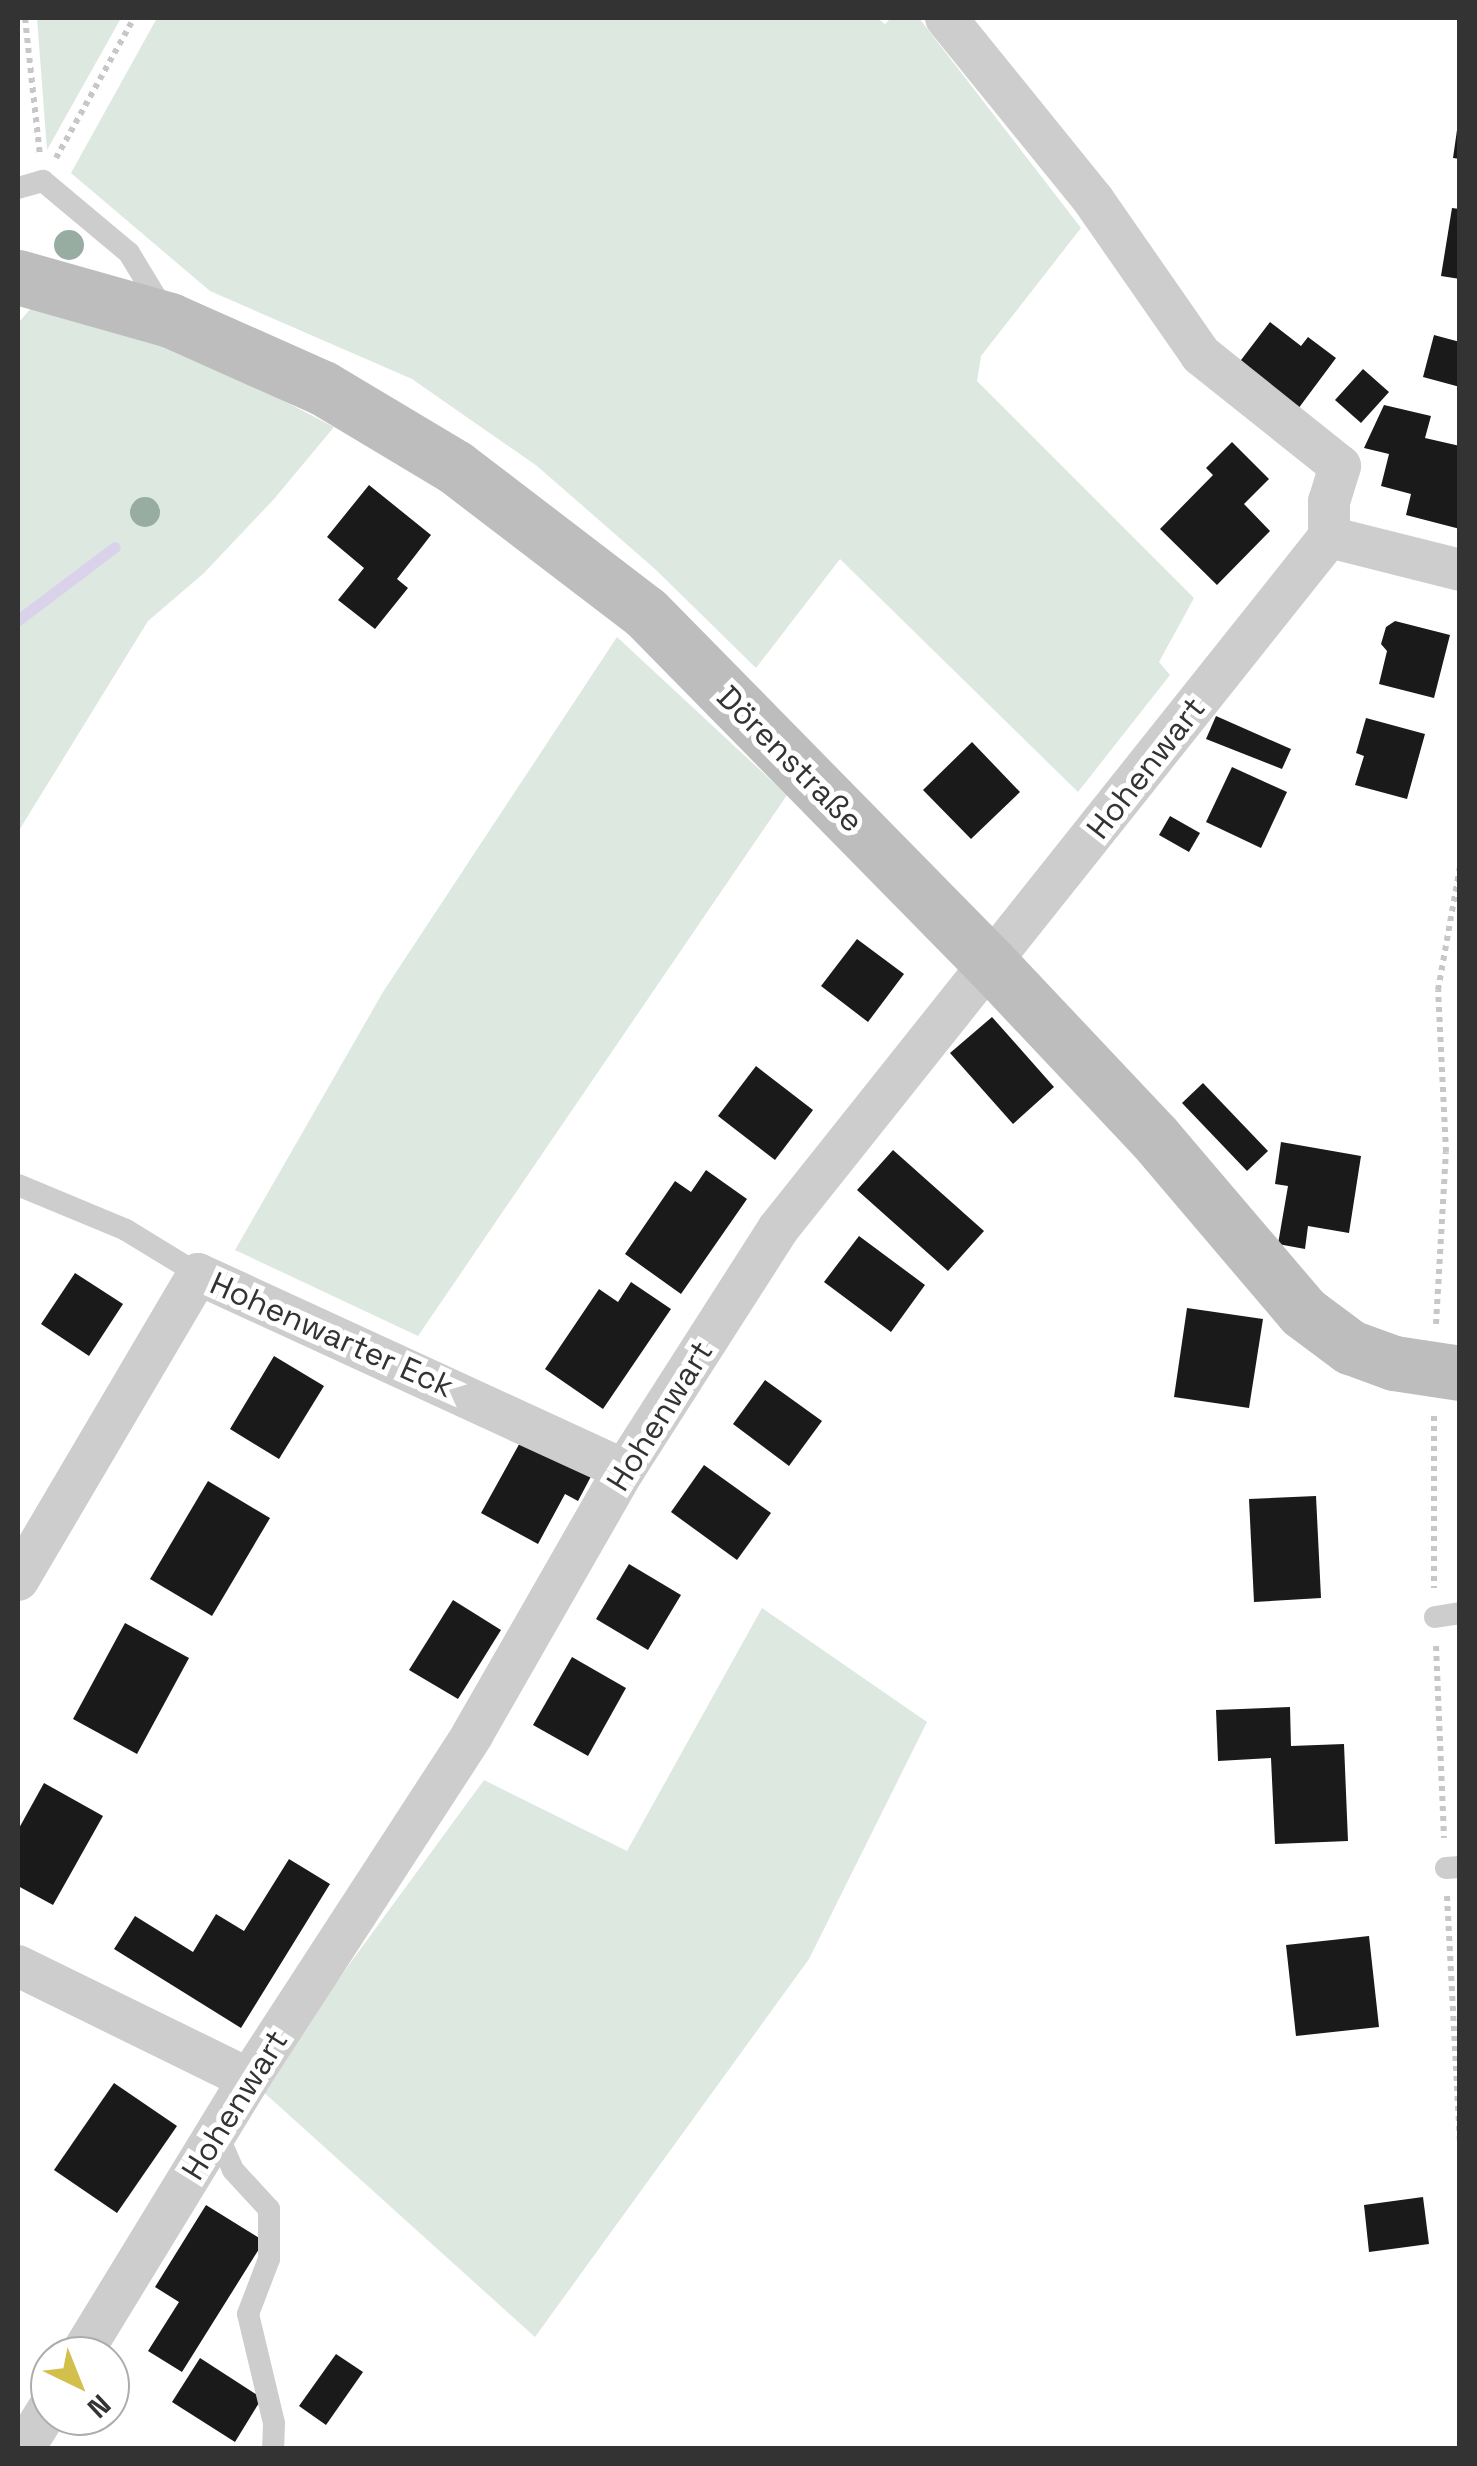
<!DOCTYPE html>
<meta charset="utf-8">
<style>
body{margin:0}
#map{position:relative;width:1477px;height:2466px;overflow:hidden;background:#fff;font-family:"Space Grotesk",sans-serif}
div>[style]{position:absolute}
[style*='--x']{left:calc(var(--x)*1px);top:calc(var(--y)*1px);width:calc(var(--w)*1px);rotate:calc(var(--a)*1deg)}
.green>*{inset:0;background:#dde8e1}
.stream>*{height:11px;margin:-5.5px;padding:0 5.5px;transform-origin:5.5px;border-radius:5.5px;background:#dad2ea}
.building>*{inset:0;background:#1a1a1a}
.path>*{height:6px;margin-top:-3px;transform-origin:0;background:repeating-linear-gradient(90deg,#c7c7c7 0 5px,transparent 0 10px)}
.lane>*{height:22px;margin:-11px;padding:0 11px;transform-origin:11px;border-radius:11px;background:#cdcdcd}
.street>*{height:42px;margin:-21px;padding:0 21px;transform-origin:21px;border-radius:21px;background:#cdcdcd}
.secondary>*{height:55px;margin:-27.5px;padding:0 27.5px;transform-origin:27.5px;border-radius:27.5px;background:#bdbdbd}
.trees>*{width:30px;height:30px;margin:-15px;border-radius:50%;background:#98ada2}
span{translate:-50% -50%;white-space:nowrap;text-align:center;line-height:1.15;-webkit-text-stroke:10px #fff;paint-order:stroke}
.street-label{font-size:32px;color:#333}
.frame{position:absolute;inset:0;border:20px solid #333;pointer-events:none}
.north{position:absolute;left:30px;top:2336px;width:100px;height:100px;box-sizing:border-box;background:#fff;border:2px solid #adadad;border-radius:50%;rotate:137deg;font-size:28px;font-weight:700;line-height:40px;text-align:center;color:#333}
.north::after{content:'';display:block;margin:auto;width:35px;height:45px;background:#d2bf4c;clip-path:polygon(50% 0,100% 100%,50% 72%,0 100%)}
</style>
<div id="map">
<div class="green">
<i style="clip-path:polygon(37px 18px,121px 18px,47px 150px)"></i>
<i style="clip-path:polygon(157px 18px,877px 18px,885px 24px,891px 18px,919px 18px,1081px 228px,981px 356px,977px 381px,1194px 598px,1159px 662px,1170px 675px,1078px 792px,840px 559px,756px 668px,655px 569px,537px 466px,412px 379px,210px 291px,71px 173px)"></i>
<i style="clip-path:polygon(33px 306px,191px 353px,334px 427px,274px 499px,204px 573px,148px 621px,18px 832px,18px 323px)"></i>
<i style="clip-path:polygon(617px 637px,787px 795px,418px 1336px,235px 1250px,383px 992px)"></i>
<i style="clip-path:polygon(762px 1608px,927px 1722px,809px 1959px,535px 2337px,259px 2088px,484px 1780px,627px 1851px)"></i>
</div>
<div class="stream">
<i style="--x:18;--y:620;--w:121;--a:-37"></i>
</div>
<div class="building">
<i style="clip-path:polygon(1457px 130px,1460px 130px,1460px 159px,1453px 158px)"></i>
<i style="clip-path:polygon(1452px 208px,1460px 209px,1460px 279px,1441px 276px)"></i>
<i style="clip-path:polygon(1270px 322px,1301px 346px,1308px 337px,1336px 358px,1298px 409px,1238px 364px)"></i>
<i style="clip-path:polygon(1434px 335px,1460px 342px,1460px 387px,1423px 377px)"></i>
<i style="clip-path:polygon(1363px 369px,1389px 392px,1361px 423px,1335px 400px)"></i>
<i style="clip-path:polygon(1384px 405px,1431px 416px,1425px 438px,1460px 446px,1460px 529px,1406px 515px,1411px 494px,1381px 486px,1389px 454px,1364px 448px)"></i>
<i style="clip-path:polygon(1232px 442px,1269px 479px,1244px 504px,1270px 531px,1217px 585px,1160px 529px,1213px 475px,1206px 468px)"></i>
<i style="clip-path:polygon(369px 485px,431px 535px,397px 579px,408px 588px,375px 629px,338px 600px,364px 568px,327px 537px)"></i>
<i style="clip-path:polygon(1395px 621px,1450px 635px,1434px 698px,1379px 684px,1387px 651px,1381px 644px,1386px 627px)"></i>
<i style="clip-path:polygon(1216px 716px,1291px 749px,1282px 769px,1206px 739px)"></i>
<i style="clip-path:polygon(1366px 718px,1425px 734px,1407px 799px,1355px 785px,1364px 756px,1356px 753px)"></i>
<i style="clip-path:polygon(972px 742px,1020px 792px,971px 839px,923px 790px)"></i>
<i style="clip-path:polygon(1232px 767px,1287px 792px,1261px 848px,1206px 822px)"></i>
<i style="clip-path:polygon(1170px 816px,1200px 833px,1189px 852px,1159px 835px)"></i>
<i style="clip-path:polygon(857px 939px,904px 974px,868px 1022px,821px 986px)"></i>
<i style="clip-path:polygon(992px 1017px,1054px 1087px,1013px 1124px,950px 1053px)"></i>
<i style="clip-path:polygon(756px 1066px,813px 1110px,775px 1160px,718px 1116px)"></i>
<i style="clip-path:polygon(1203px 1083px,1268px 1151px,1247px 1171px,1182px 1103px)"></i>
<i style="clip-path:polygon(1281px 1142px,1361px 1156px,1349px 1233px,1308px 1226px,1305px 1249px,1278px 1244px,1288px 1186px,1275px 1184px)"></i>
<i style="clip-path:polygon(893px 1150px,984px 1231px,948px 1271px,857px 1190px)"></i>
<i style="clip-path:polygon(706px 1170px,747px 1199px,681px 1294px,625px 1254px,675px 1181px,691px 1192px)"></i>
<i style="clip-path:polygon(859px 1236px,925px 1285px,891px 1332px,824px 1282px)"></i>
<i style="clip-path:polygon(75px 1273px,123px 1304px,89px 1356px,41px 1324px)"></i>
<i style="clip-path:polygon(631px 1282px,671px 1309px,603px 1409px,545px 1369px,599px 1289px,618px 1302px)"></i>
<i style="clip-path:polygon(1187px 1308px,1263px 1319px,1249px 1408px,1174px 1397px)"></i>
<i style="clip-path:polygon(274px 1356px,324px 1386px,279px 1459px,230px 1429px)"></i>
<i style="clip-path:polygon(765px 1380px,822px 1421px,789px 1466px,733px 1424px)"></i>
<i style="clip-path:polygon(527px 1430px,596px 1467px,578px 1501px,565px 1494px,538px 1544px,481px 1513px)"></i>
<i style="clip-path:polygon(704px 1465px,771px 1513px,737px 1560px,671px 1512px)"></i>
<i style="clip-path:polygon(208px 1481px,270px 1518px,212px 1616px,150px 1579px)"></i>
<i style="clip-path:polygon(1316px 1496px,1321px 1598px,1254px 1602px,1249px 1499px)"></i>
<i style="clip-path:polygon(629px 1564px,681px 1595px,648px 1650px,596px 1619px)"></i>
<i style="clip-path:polygon(453px 1600px,501px 1630px,458px 1699px,409px 1670px)"></i>
<i style="clip-path:polygon(125px 1623px,189px 1658px,137px 1754px,73px 1719px)"></i>
<i style="clip-path:polygon(572px 1657px,626px 1688px,588px 1756px,533px 1725px)"></i>
<i style="clip-path:polygon(1290px 1707px,1291px 1746px,1344px 1744px,1348px 1841px,1275px 1844px,1271px 1758px,1218px 1761px,1216px 1710px)"></i>
<i style="clip-path:polygon(44px 1783px,103px 1816px,53px 1905px,18px 1886px,18px 1830px)"></i>
<i style="clip-path:polygon(289px 1859px,330px 1884px,241px 2028px,114px 1949px,135px 1916px,193px 1952px,216px 1914px,244px 1931px)"></i>
<i style="clip-path:polygon(1369px 1936px,1379px 2027px,1296px 2036px,1286px 1945px)"></i>
<i style="clip-path:polygon(114px 2083px,177px 2126px,117px 2213px,54px 2170px)"></i>
<i style="clip-path:polygon(1423px 2197px,1429px 2244px,1369px 2252px,1364px 2205px)"></i>
<i style="clip-path:polygon(206px 2205px,264px 2241px,182px 2372px,148px 2351px,179px 2302px,155px 2287px)"></i>
<i style="clip-path:polygon(336px 2354px,363px 2372px,326px 2425px,299px 2406px)"></i>
<i style="clip-path:polygon(200px 2358px,262px 2398px,235px 2442px,172px 2402px)"></i>
</div>
<div class="path">
<i style="--x:25;--y:18;--w:138;--a:83.8"></i>
<i style="--x:56;--y:158;--w:160;--a:-60.9"></i>
<i style="--x:1436;--y:1324;--w:172;--a:-86.7"></i>
<i style="--x:1446;--y:1152;--w:162;--a:-92.8"></i>
<i style="--x:1438;--y:990;--w:125;--a:-79.9"></i>
<i style="--x:1434;--y:1416;--w:172;--a:90"></i>
<i style="--x:1436;--y:1646;--w:192;--a:87.6"></i>
<i style="--x:1447;--y:1896;--w:245;--a:87"></i>
</div>
<div class="lane">
<i style="--x:18;--y:188;--w:26;--a:-16"></i>
<i style="--x:43;--y:181;--w:112;--a:39.9"></i>
<i style="--x:129;--y:253;--w:66;--a:58.7"></i>
<i style="--x:18;--y:1185;--w:117;--a:22.6"></i>
<i style="--x:126;--y:1230;--w:84;--a:31.4"></i>
<i style="--x:1435;--y:1617;--w:25;--a:-9"></i>
<i style="--x:1446;--y:1868;--w:14;--a:-4"></i>
<i style="--x:217;--y:2133;--w:40;--a:66.6"></i>
<i style="--x:233;--y:2170;--w:53;--a:47.3"></i>
<i style="--x:269;--y:2209;--w:50;--a:90"></i>
<i style="--x:269;--y:2259;--w:59;--a:110.9"></i>
<i style="--x:248;--y:2314;--w:112;--a:76.6"></i>
<i style="--x:274;--y:2423;--w:25;--a:92"></i>
</div>
<div class="street">
<i style="--x:946;--y:18;--w:235;--a:51"></i>
<i style="--x:1094;--y:201;--w:188;--a:55.2"></i>
<i style="--x:1201;--y:355;--w:178;--a:38.6"></i>
<i style="--x:1340;--y:466;--w:37;--a:107"></i>
<i style="--x:1329;--y:501;--w:36;--a:90"></i>
<i style="--x:1329;--y:537;--w:135;--a:14.1"></i>
<i style="--x:18;--y:1580;--w:355;--a:-59.5"></i>
<i style="--x:198;--y:1274;--w:469;--a:24.7"></i>
<i style="--x:18;--y:1966;--w:257;--a:26.1"></i>
<i style="--x:80;--y:2356;--w:324;--a:-58.6"></i>
<i style="--x:249;--y:2079;--w:410;--a:-57"></i>
<i style="--x:472;--y:1735;--w:305;--a:-60.2"></i>
<i style="--x:624;--y:1470;--w:286;--a:-57.4"></i>
<i style="--x:778;--y:1229;--w:885;--a:-51.47"></i>
<i style="--x:24;--y:2448;--w:49;--a:-58.2"></i>
</div>
<div class="secondary">
<i style="--x:18;--y:277;--w:158;--a:15.8"></i>
<i style="--x:170;--y:320;--w:167;--a:24"></i>
<i style="--x:323;--y:388;--w:154;--a:30.9"></i>
<i style="--x:455;--y:467;--w:240;--a:37.4"></i>
<i style="--x:646;--y:613;--w:492;--a:45.5"></i>
<i style="--x:991;--y:964;--w:239;--a:46.7"></i>
<i style="--x:1155;--y:1138;--w:228;--a:49.6"></i>
<i style="--x:1303;--y:1312;--w:59;--a:36.7"></i>
<i style="--x:1350;--y:1347;--w:47;--a:20"></i>
<i style="--x:1394;--y:1363;--w:67;--a:8.6"></i>
</div>
<div class="trees">
<i style="left:69px;top:245px"></i>
<i style="left:145px;top:512px"></i>
</div>
<div class="street-label">
<span style="left:790px;top:759px;rotate:45deg">Dörenstraße</span>
<span style="left:1146px;top:768px;rotate:-52deg">Hohenwart</span>
<span style="left:332px;top:1335px;rotate:24deg">Hohenwarter Eck</span>
<span style="left:660px;top:1416px;rotate:-58deg">Hohenwart</span>
<span style="left:235px;top:2105px;rotate:-58deg">Hohenwart</span>
</div>
<div class="frame"></div>
<div class="north">N</div>
</div>
